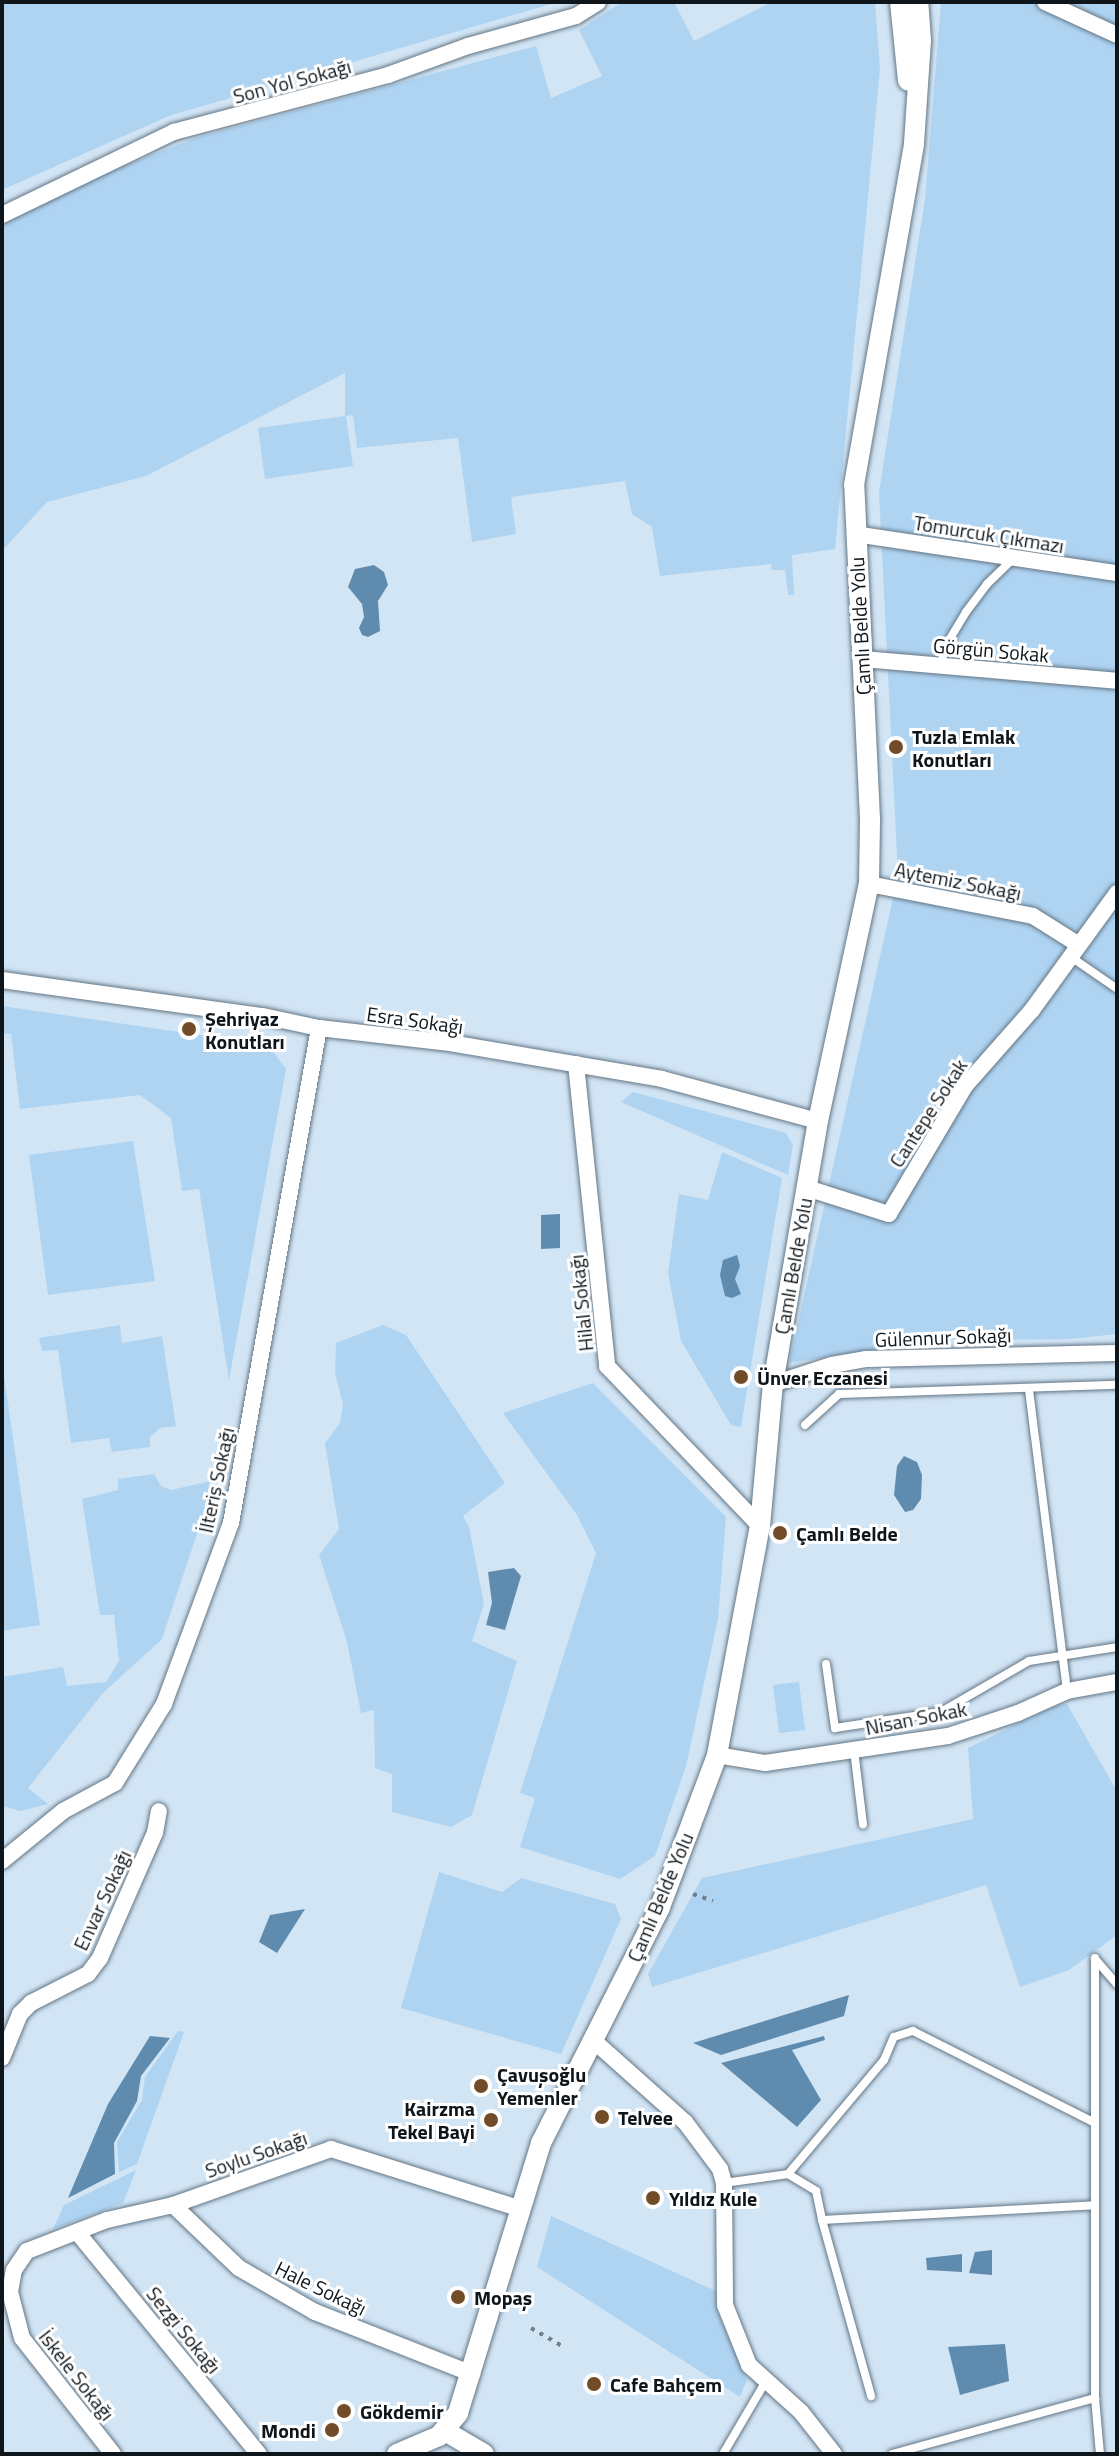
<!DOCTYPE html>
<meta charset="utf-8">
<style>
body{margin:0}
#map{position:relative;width:1119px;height:2456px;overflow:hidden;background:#d2e5f5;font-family:"Titillium Web",sans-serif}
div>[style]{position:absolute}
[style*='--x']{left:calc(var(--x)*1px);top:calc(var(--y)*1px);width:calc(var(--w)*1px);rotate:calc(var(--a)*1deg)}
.green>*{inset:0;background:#afd4f2}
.water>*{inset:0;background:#5f8bae}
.path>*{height:4px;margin-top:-2px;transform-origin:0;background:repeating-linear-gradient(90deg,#717e89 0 4px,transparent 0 10px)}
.roads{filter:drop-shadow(0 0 2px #647684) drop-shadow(0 0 2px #647684)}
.service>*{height:8px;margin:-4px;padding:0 4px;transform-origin:4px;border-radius:4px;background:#fff}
.minor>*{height:16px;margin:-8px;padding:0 8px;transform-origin:8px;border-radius:8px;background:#fff}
.tertiary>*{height:20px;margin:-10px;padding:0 10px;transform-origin:10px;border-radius:10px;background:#fff}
.dots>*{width:22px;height:22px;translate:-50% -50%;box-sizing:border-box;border:4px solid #fff;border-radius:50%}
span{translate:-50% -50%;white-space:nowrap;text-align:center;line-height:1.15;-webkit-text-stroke:6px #fff;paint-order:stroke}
.street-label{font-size:20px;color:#0f161b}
.poi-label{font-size:20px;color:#0f161b;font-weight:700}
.left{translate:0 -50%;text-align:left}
.right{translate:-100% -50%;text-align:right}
.frame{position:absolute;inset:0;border:4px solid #0f161b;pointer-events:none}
</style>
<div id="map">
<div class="green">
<i style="clip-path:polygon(2px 2px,558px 2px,169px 116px,2px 190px)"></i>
<i style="clip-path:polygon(622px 2px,674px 2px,694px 41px,772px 2px,875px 2px,880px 69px,835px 549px,792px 555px,794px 595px,788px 595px,785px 570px,772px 570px,771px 564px,660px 576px,652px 527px,632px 514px,625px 481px,511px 497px,516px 534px,472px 542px,458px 438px,357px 448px,353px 415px,346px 416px,353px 466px,265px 479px,258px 428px,345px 416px,345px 373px,146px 476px,47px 502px,2px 551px,2px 224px,98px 176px,195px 138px,536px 46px,551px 98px,602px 76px,579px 30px)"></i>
<i style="clip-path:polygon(941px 2px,1117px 2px,1117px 1334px,1070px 1339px,933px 1340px,789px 1363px,898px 876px,879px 492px,925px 199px)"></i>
<i style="clip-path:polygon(2px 1006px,268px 1045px,286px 1069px,229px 1380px,199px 1189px,182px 1191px,171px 1118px,140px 1095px,20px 1109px,11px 1034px,2px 1034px)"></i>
<i style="clip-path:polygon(633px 1092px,786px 1133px,793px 1145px,788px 1175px,621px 1102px)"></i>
<i style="clip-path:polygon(133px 1141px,155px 1281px,48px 1295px,29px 1155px)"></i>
<i style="clip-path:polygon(722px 1152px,782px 1178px,741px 1427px,731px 1425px,681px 1341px,668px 1273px,679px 1194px,708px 1200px)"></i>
<i style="clip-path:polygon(120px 1325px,122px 1343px,162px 1336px,176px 1426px,160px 1428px,150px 1437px,150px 1447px,112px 1452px,109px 1438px,71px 1443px,58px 1350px,42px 1351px,39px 1338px)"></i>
<i style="clip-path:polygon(383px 1325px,406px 1335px,505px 1483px,463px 1516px,469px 1527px,484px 1604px,472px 1641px,517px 1661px,472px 1815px,451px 1827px,392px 1812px,392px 1774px,375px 1768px,374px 1710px,361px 1713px,347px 1642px,319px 1555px,339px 1529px,325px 1443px,340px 1423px,343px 1404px,335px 1373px,336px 1343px)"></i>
<i style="clip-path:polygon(2px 1362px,40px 1625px,2px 1631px)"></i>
<i style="clip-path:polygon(593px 1383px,726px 1517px,718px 1619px,686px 1766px,655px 1856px,620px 1879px,520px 1847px,535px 1798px,520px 1793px,596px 1553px,577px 1515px,503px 1413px)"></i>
<i style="clip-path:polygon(154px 1474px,161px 1486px,171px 1490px,215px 1480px,162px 1639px,103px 1693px,28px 1788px,48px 1804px,21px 1811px,2px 1806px,2px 1677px,63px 1667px,67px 1686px,106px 1682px,119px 1661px,114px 1615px,100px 1615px,82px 1499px,118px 1490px,118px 1479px)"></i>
<i style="clip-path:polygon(799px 1682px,805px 1730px,779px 1733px,773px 1685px)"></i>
<i style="clip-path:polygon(1067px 1704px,1117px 1791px,1117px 1935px,1069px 1970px,1020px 1987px,986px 1885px,652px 1987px,648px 1974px,702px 1878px,973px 1819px,968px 1748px,1052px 1707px)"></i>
<i style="clip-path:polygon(439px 1872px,502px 1892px,521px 1878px,615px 1904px,621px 1919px,561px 2054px,401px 2008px)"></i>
<i style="clip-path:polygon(178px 2031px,184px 2032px,137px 2164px,119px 2172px,117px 2142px,142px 2100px,145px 2077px)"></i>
<i style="clip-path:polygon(136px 2170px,123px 2203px,53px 2229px,64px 2205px)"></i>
<i style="clip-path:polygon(551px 2216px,716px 2291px,717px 2311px,747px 2380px,740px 2397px,537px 2267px)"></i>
</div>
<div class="water">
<i style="clip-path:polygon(374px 565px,384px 572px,388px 585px,378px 601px,380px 631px,368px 637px,362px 635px,359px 628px,364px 617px,362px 604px,348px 587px,355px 569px)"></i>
<i style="clip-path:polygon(560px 1214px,560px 1248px,541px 1249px,541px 1215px)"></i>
<i style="clip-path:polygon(737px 1255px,740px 1266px,735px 1279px,741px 1294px,732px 1298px,725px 1296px,720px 1275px,723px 1260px)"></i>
<i style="clip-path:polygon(904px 1456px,917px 1462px,922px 1475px,921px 1499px,913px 1510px,905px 1512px,894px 1495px,897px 1466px)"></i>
<i style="clip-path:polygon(514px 1568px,521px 1576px,505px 1630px,486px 1625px,492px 1603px,488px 1572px)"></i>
<i style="clip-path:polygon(305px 1909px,277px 1953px,259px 1942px,270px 1915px)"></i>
<i style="clip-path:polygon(849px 1995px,844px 2016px,721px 2055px,693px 2043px)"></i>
<i style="clip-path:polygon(150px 2036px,170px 2038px,141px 2076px,137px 2101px,114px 2143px,115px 2174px,68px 2198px,108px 2104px)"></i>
<i style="clip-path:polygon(824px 2036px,825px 2040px,792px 2050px,821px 2100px,797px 2127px,721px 2063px)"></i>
<i style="clip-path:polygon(992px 2250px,992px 2275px,969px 2273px,975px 2252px)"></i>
<i style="clip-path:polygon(962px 2254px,962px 2272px,927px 2270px,926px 2258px)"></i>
<i style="clip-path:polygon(1005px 2344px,1009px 2381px,960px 2395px,948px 2347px)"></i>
</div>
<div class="path">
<i style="--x:693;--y:1894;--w:21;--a:19"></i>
<i style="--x:531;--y:2328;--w:38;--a:30"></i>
</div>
<div class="roads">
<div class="service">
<i style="--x:940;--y:665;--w:24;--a:-71"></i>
<i style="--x:948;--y:642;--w:35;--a:-59"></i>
<i style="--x:966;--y:612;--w:35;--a:-53"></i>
<i style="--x:987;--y:584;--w:36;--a:-44"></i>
<i style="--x:1071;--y:957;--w:55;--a:34.6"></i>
<i style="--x:1029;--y:1390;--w:303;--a:82.8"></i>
<i style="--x:805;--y:1425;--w:46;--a:-42.4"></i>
<i style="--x:839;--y:1394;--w:278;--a:-1.9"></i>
<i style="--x:826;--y:1664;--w:65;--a:82"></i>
<i style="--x:835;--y:1728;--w:107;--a:-8.6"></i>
<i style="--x:941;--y:1712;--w:102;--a:-30.1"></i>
<i style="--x:1029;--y:1661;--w:89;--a:-9"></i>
<i style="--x:854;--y:1750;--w:75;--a:83.1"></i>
<i style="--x:1095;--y:1958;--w:440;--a:90"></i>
<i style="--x:1095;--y:1959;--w:33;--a:49"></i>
<i style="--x:788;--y:2174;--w:149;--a:-49.9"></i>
<i style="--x:884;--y:2060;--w:25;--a:-67"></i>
<i style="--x:894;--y:2037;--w:20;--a:-18"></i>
<i style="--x:913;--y:2031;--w:202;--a:26.8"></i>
<i style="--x:724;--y:2183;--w:65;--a:-8"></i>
<i style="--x:788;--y:2174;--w:33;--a:31"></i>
<i style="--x:816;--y:2191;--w:30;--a:78"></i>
<i style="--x:822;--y:2220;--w:273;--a:-3.1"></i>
<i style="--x:822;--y:2220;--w:183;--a:74.4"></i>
<i style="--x:723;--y:2454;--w:85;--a:-59.5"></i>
<i style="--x:892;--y:2454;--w:211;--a:-15.4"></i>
<i style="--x:1095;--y:2398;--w:56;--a:84.9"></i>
</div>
<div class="minor">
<i style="--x:1045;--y:2;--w:79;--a:24.6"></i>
<i style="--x:2;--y:215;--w:191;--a:-25.8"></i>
<i style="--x:174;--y:132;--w:221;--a:-14.9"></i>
<i style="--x:388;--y:75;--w:85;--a:-19.9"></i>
<i style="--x:468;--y:46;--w:112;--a:-15.5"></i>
<i style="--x:576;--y:16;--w:26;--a:-32"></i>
<i style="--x:855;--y:534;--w:265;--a:8.5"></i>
<i style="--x:862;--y:659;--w:256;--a:4.9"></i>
<i style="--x:869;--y:884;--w:167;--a:11"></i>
<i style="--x:1033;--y:916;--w:54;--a:32.2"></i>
<i style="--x:2;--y:980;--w:263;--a:7.9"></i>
<i style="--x:263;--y:1016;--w:57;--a:12.1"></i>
<i style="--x:319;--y:1028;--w:132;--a:6.5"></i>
<i style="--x:450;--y:1043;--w:215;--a:9.6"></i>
<i style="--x:662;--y:1079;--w:162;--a:15.1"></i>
<i style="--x:576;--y:1064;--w:304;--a:84.1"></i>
<i style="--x:607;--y:1366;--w:221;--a:46.3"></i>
<i style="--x:807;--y:1188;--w:86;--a:17.6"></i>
<i style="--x:889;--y:1214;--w:149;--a:-59.3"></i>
<i style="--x:965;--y:1086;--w:101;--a:-48.6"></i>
<i style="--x:1032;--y:1010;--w:145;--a:-54"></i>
<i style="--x:773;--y:1384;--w:62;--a:-17.9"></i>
<i style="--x:832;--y:1365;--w:35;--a:-10"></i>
<i style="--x:866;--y:1359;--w:251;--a:-1.4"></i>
<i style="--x:717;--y:1755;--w:49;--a:9.5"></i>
<i style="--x:765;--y:1763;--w:185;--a:-8.4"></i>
<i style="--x:948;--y:1736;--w:74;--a:-18.2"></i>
<i style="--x:1018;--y:1713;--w:54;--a:-24.2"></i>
<i style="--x:1067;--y:1691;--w:51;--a:-10.2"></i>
<i style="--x:2;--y:1861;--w:79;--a:-39.3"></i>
<i style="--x:63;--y:1811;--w:59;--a:-28.3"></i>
<i style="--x:115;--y:1783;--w:93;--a:-58.2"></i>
<i style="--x:164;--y:1704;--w:193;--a:-69.7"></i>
<i style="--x:231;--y:1523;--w:503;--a:-79.92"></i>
<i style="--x:594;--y:2041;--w:122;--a:41.7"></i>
<i style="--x:685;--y:2122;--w:59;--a:53.3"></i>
<i style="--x:720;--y:2169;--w:15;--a:74"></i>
<i style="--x:724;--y:2183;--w:122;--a:89.5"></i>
<i style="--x:725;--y:2305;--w:65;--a:68.2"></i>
<i style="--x:749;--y:2365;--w:70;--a:42.1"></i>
<i style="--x:801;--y:2412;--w:53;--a:51.8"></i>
<i style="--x:2;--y:2058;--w:48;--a:-67.8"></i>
<i style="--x:20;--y:2014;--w:16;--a:-45"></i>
<i style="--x:31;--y:2003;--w:64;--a:-27"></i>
<i style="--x:88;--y:1974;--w:20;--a:-53"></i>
<i style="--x:100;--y:1958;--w:137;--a:-66.3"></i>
<i style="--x:155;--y:1833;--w:22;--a:-80"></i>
<i style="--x:173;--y:2205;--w:91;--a:43.7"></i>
<i style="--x:239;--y:2268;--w:88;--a:30.1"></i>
<i style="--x:315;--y:2312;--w:169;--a:21.5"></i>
<i style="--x:77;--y:2232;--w:287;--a:50.7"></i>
<i style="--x:113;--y:2454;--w:147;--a:-128.1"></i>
<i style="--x:22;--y:2338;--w:48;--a:-104.6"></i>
<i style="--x:10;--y:2292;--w:22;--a:-80"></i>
<i style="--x:14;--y:2270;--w:23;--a:-56"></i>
<i style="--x:27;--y:2251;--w:86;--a:-21.2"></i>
<i style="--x:107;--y:2220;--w:68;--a:-12.8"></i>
<i style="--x:173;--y:2205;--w:168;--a:-19.5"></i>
<i style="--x:331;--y:2149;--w:199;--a:17.5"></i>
</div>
<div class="tertiary">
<i style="--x:900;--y:2;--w:79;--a:84.2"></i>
<i style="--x:445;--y:2431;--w:45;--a:30.5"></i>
<i style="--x:397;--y:2454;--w:46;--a:-23.2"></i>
<i style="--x:439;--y:2436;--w:30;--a:-50"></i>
<i style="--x:458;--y:2413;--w:282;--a:-72.9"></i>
<i style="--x:541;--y:2143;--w:264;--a:-63.2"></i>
<i style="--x:660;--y:1907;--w:162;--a:-69.4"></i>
<i style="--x:717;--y:1755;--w:233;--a:-79.4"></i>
<i style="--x:760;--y:1526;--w:143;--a:-84.8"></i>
<i style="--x:773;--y:1384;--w:267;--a:-80.3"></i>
<i style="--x:818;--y:1121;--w:242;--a:-77.9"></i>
<i style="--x:869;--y:884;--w:65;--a:-89.1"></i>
<i style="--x:870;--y:819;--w:334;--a:-92.7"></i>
<i style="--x:854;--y:485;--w:347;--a:-80"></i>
<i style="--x:914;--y:143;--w:102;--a:-86.1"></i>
<i style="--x:921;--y:41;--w:39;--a:-94"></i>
</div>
</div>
<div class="dots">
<i style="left:896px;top:747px;background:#724c28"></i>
<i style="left:189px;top:1029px;background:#724c28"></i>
<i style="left:741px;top:1377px;background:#724c28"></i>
<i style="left:780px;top:1533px;background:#724c28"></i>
<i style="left:481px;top:2086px;background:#724c28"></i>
<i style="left:602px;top:2117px;background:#724c28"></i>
<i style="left:491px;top:2120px;background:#724c28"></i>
<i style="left:653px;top:2198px;background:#724c28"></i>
<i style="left:458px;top:2297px;background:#724c28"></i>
<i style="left:594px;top:2384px;background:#724c28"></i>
<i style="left:344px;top:2411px;background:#724c28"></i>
<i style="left:332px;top:2430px;background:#724c28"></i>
</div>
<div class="street-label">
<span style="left:292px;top:81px;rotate:-15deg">Son Yol Sokağı</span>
<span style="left:989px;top:534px;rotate:9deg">Tomurcuk Çıkmazı</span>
<span style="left:860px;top:626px;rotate:-93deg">Çamlı Belde Yolu</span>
<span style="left:991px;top:650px;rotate:5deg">Görgün Sokak</span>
<span style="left:958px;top:881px;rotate:11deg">Aytemiz Sokağı</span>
<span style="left:415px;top:1020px;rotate:8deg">Esra Sokağı</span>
<span style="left:928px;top:1113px;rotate:-57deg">Cantepe Sokak</span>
<span style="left:793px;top:1266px;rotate:-80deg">Çamlı Belde Yolu</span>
<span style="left:581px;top:1303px;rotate:-96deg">Hilal Sokağı</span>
<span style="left:943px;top:1337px;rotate:-2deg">Gülennur Sokağı</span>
<span style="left:216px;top:1480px;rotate:-78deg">İlteriş Sokağı</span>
<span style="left:916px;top:1718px;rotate:-11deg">Nisan Sokak</span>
<span style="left:660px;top:1897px;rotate:-67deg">Çamlı Belde Yolu</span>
<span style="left:102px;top:1900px;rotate:-65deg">Envar Sokağı</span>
<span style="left:256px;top:2154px;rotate:-19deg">Soylu Sokağı</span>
<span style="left:321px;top:2288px;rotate:26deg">Hale Sokağı</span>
<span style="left:184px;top:2330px;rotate:51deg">Sezgi Sokağı</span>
<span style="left:77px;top:2375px;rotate:52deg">İskele Sokağı</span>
</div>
<div class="poi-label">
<span class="left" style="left:912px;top:748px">Tuzla Emlak<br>Konutları</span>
<span class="left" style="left:205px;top:1030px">Şehriyaz<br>Konutları</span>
<span class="left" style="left:757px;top:1377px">Ünver Eczanesi</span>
<span class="left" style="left:796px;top:1533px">Çamlı Belde</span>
<span class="left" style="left:497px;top:2086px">Çavuşoğlu<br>Yemenler</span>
<span class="right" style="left:475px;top:2120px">Kairzma<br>Tekel Bayi</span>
<span class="left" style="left:618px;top:2117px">Telvee</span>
<span class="left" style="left:669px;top:2198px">Yıldız Kule</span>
<span class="left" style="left:474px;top:2297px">Mopaş</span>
<span class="left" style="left:610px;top:2384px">Cafe Bahçem</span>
<span class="left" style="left:360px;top:2411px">Gökdemir</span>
<span class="right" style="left:316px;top:2430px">Mondi</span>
</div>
<div class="frame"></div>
</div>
